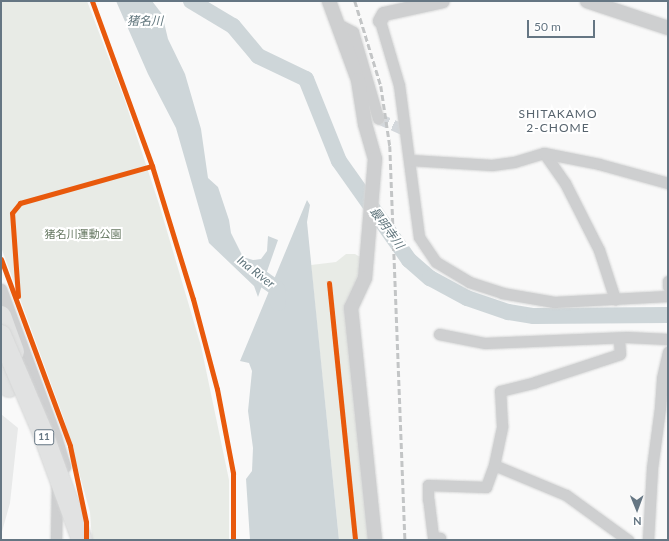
<!DOCTYPE html>
<meta charset="utf-8">
<style>
body{margin:0}
#map{position:relative;width:669px;height:541px;overflow:hidden;background:#f9f9f9;font-family:Lato,"Noto Sans JP",sans-serif}
div>[style]{position:absolute}
[style*='--x']{left:calc(var(--x)*1px);top:calc(var(--y)*1px);width:calc(var(--w)*1px);rotate:calc(var(--a)*1deg)}
.built>*{inset:0;background:#e8e9e9}
.green>*{inset:0;background:#e8ebe6}
.water>*{inset:0;background:#ced6d9}
.river>*{height:16px;margin:-8px;padding:0 8px;transform-origin:8px;border-radius:8px;background:#ced6d9}
.minor-tunnel>*{height:11px;margin-top:-5.5px;transform-origin:0;background:repeating-linear-gradient(90deg,#d4d8dc 0 11px,transparent 0 16.5px)}
.roads{filter:drop-shadow(0 0 1px #d5d6d6) drop-shadow(0 0 1px #d5d6d6)}
.minor>*{height:11px;margin:-5.5px;padding:0 5.5px;transform-origin:5.5px;border-radius:5.5px;background:#cecfd0}
.tertiary>*{height:14px;margin:-7px;padding:0 7px;transform-origin:7px;border-radius:7px;background:#cecfd0}
.motorway>*{height:20px;margin:-10px;padding:0 10px;transform-origin:10px;border-radius:10px;background:#e1e2e2}
.rail>*{height:2.5px;margin-top:-1.25px;transform-origin:0;background:repeating-linear-gradient(90deg,#c3c5c6 0 6px,transparent 0 9px)}
.bridges{filter:drop-shadow(0 0 1px #d5d6d6) drop-shadow(0 0 1px #d5d6d6)}
.motorway-bridge>*{height:20px;margin:-10px;padding:0 10px;transform-origin:10px;border-radius:10px;background:#e1e2e2}
.cycleway>*{height:5px;margin:-2.5px;padding:0 2.5px;transform-origin:2.5px;border-radius:2.5px;background:#e8590c}
span{translate:-50% -50%;white-space:nowrap;text-align:center;line-height:1.15;-webkit-text-stroke:4px #fff;paint-order:stroke}
.shield-label span{padding:1px 3px;background:#fff;border:1px solid;border-radius:3px;-webkit-text-stroke-width:0}
.shield-label{font-size:10px;color:#657683;font-weight:700}
.park-label{font-size:11px;color:#687a64}
.water-label{font-size:12px;color:#60757c;font-style:italic}
.neighbourhood-label{font-size:12px;color:#57646e;letter-spacing:1px}
.frame{position:absolute;inset:0;border:2px solid #657683;pointer-events:none}
.north{position:absolute;left:617px;top:489px;width:40px;height:40px;-webkit-text-stroke:3px #fff;paint-order:stroke;rotate:179deg;font-size:11px;font-weight:700;line-height:16px;text-align:center;color:#657683}
.north::after{content:'';display:block;margin:auto;width:14px;height:18px;background:#657683;clip-path:polygon(50% 0,100% 100%,50% 72%,0 100%)}
.scale{position:absolute;left:527px;top:20px;width:68px;height:18px;box-sizing:border-box;border:2px solid #657683;border-top:0;padding-left:5px;font-size:12px;line-height:14px;white-space:nowrap;color:#657683;-webkit-text-stroke:3px #fff;paint-order:stroke}
</style>
<div id="map">
<div class="built">
<i style="clip-path:polygon(1px 414px,18px 428px,10px 503px,1px 535px)"></i>
</div>
<div class="green">
<i style="clip-path:polygon(1px 1px,87px 1px,124px 98px,159px 204px,201px 346px,229px 480px,229px 540px,92px 540px,90px 512px,64px 419px,1px 247px)"></i>
<i style="clip-path:polygon(346px 254px,355px 254px,360px 257px,358px 278px,353px 288px,370px 540px,339px 540px,311px 265px,336px 262px)"></i>
</div>
<div class="water">
<i style="clip-path:polygon(116px 1px,152px 1px,162px 14px,168px 39px,185px 74px,201px 129px,208px 178px,218px 187px,229px 220px,231px 233px,243px 257px,253px 260px,261px 259px,267px 251px,268px 236px,278px 240px,258px 297px,254px 286px,209px 243px,176px 128px,148px 74px)"></i>
<i style="clip-path:polygon(307px 200px,310px 205px,307px 222px,339px 540px,250px 540px,246px 479px,252px 471px,253px 448px,248px 411px,252px 371px,249px 363px,240px 361px)"></i>
</div>
<div class="river">
<i style="--x:191;--y:1;--w:49;--a:30.8"></i>
<i style="--x:233;--y:26;--w:39;--a:50"></i>
<i style="--x:258;--y:56;--w:53;--a:25.6"></i>
<i style="--x:306;--y:79;--w:88;--a:68.1"></i>
<i style="--x:339;--y:161;--w:121;--a:54.7"></i>
<i style="--x:409;--y:260;--w:28;--a:41"></i>
<i style="--x:430;--y:278;--w:42;--a:28.4"></i>
<i style="--x:467;--y:298;--w:43;--a:18.9"></i>
<i style="--x:508;--y:312;--w:26;--a:9"></i>
<i style="--x:534;--y:316;--w:134;--a:-0.4"></i>
<i style="--x:246;--y:267;--w:38;--a:35"></i>
<i style="--x:277;--y:289;--w:14;--a:86"></i>
</div>
<div class="minor-tunnel">
<i style="--x:378;--y:118;--w:30;--a:24"></i>
</div>
<div class="roads">
<div class="minor">
<i style="--x:380;--y:21;--w:67;--a:73.5"></i>
<i style="--x:399;--y:85;--w:153;--a:82.5"></i>
<i style="--x:419;--y:237;--w:30;--a:56"></i>
<i style="--x:436;--y:262;--w:39;--a:31"></i>
<i style="--x:469;--y:282;--w:35;--a:18"></i>
<i style="--x:502;--y:293;--w:53;--a:9.8"></i>
<i style="--x:554;--y:302;--w:114;--a:-3"></i>
<i style="--x:338;--y:24;--w:17;--a:28"></i>
<i style="--x:353;--y:32;--w:90;--a:73.8"></i>
<i style="--x:544;--y:153;--w:37;--a:55"></i>
<i style="--x:565;--y:183;--w:75;--a:63.1"></i>
<i style="--x:599;--y:250;--w:52;--a:71.9"></i>
<i style="--x:410;--y:160;--w:82;--a:3.5"></i>
<i style="--x:492;--y:165;--w:22;--a:-8"></i>
<i style="--x:514;--y:162;--w:31;--a:-17"></i>
<i style="--x:544;--y:153;--w:56;--a:11.3"></i>
<i style="--x:599;--y:164;--w:72;--a:15.4"></i>
<i style="--x:668;--y:281;--w:5;--a:90"></i>
<i style="--x:1;--y:289;--w:158;--a:69.6"></i>
<i style="--x:56;--y:437;--w:31;--a:73"></i>
<i style="--x:439;--y:334;--w:47;--a:11.1"></i>
<i style="--x:485;--y:343;--w:142;--a:-2.4"></i>
<i style="--x:627;--y:337;--w:41;--a:2.8"></i>
<i style="--x:494;--y:465;--w:78;--a:22.6"></i>
<i style="--x:566;--y:495;--w:77;--a:36"></i>
<i style="--x:56;--y:540;--w:55;--a:-89"></i>
<i style="--x:440;--y:540;--w:2;--a:-90"></i>
<i style="--x:440;--y:538;--w:7;--a:-172"></i>
<i style="--x:433;--y:537;--w:38;--a:-97"></i>
<i style="--x:428;--y:499;--w:14;--a:-90"></i>
<i style="--x:428;--y:485;--w:58;--a:2"></i>
<i style="--x:486;--y:487;--w:23;--a:-70"></i>
<i style="--x:494;--y:465;--w:40;--a:-78"></i>
<i style="--x:502;--y:426;--w:35;--a:-93"></i>
<i style="--x:500;--y:391;--w:36;--a:-14"></i>
<i style="--x:535;--y:382;--w:89;--a:-18.2"></i>
<i style="--x:620;--y:354;--w:16;--a:-94"></i>
<i style="--x:648;--y:540;--w:72;--a:-86.8"></i>
<i style="--x:652;--y:468;--w:61;--a:-82.4"></i>
<i style="--x:660;--y:408;--w:30;--a:-86"></i>
<i style="--x:662;--y:378;--w:27;--a:-77"></i>
</div>
<div class="tertiary">
<i style="--x:329;--y:1;--w:84;--a:69.8"></i>
<i style="--x:358;--y:80;--w:45;--a:81"></i>
<i style="--x:365;--y:124;--w:36;--a:74"></i>
<i style="--x:375;--y:159;--w:119;--a:94.8"></i>
<i style="--x:365;--y:278;--w:33;--a:115"></i>
<i style="--x:351;--y:308;--w:233;--a:84.1"></i>
<i style="--x:587;--y:1;--w:85;--a:18.4"></i>
<i style="--x:380;--y:21;--w:8;--a:-60"></i>
<i style="--x:384;--y:14;--w:60;--a:-12.4"></i>
</div>
<div class="motorway">
<i style="--x:1;--y:316;--w:38;--a:70"></i>
<i style="--x:1;--y:372;--w:17;--a:62"></i>
</div>
</div>
<div class="rail">
<i style="--x:355;--y:1;--w:89;--a:73"></i>
<i style="--x:381;--y:86;--w:61;--a:81.5"></i>
<i style="--x:390;--y:146;--w:394;--a:87.8"></i>
</div>
<div class="bridges">
<div class="motorway-bridge">
<i style="--x:1;--y:335;--w:104;--a:66.9"></i>
<i style="--x:42;--y:431;--w:116;--a:69.8"></i>
</div>
</div>
<div class="cycleway">
<i style="--x:92;--y:1;--w:176;--a:70"></i>
<i style="--x:152;--y:166;--w:139;--a:72.9"></i>
<i style="--x:193;--y:299;--w:93;--a:75.1"></i>
<i style="--x:217;--y:389;--w:86;--a:79.2"></i>
<i style="--x:233;--y:473;--w:67;--a:90"></i>
<i style="--x:1;--y:259;--w:199;--a:69.7"></i>
<i style="--x:70;--y:446;--w:78;--a:78.1"></i>
<i style="--x:86;--y:522;--w:18;--a:90"></i>
<i style="--x:329;--y:283;--w:258;--a:84.2"></i>
<i style="--x:18;--y:296;--w:83;--a:-94.1"></i>
<i style="--x:12;--y:213;--w:13;--a:-51"></i>
<i style="--x:20;--y:203;--w:137;--a:-15.7"></i>
</div>
<div class="shield-label">
<span style="left:44px;top:437px">11</span>
</div>
<div class="park-label">
<span style="left:83px;top:234px">猪名川運動公園</span>
</div>
<div class="water-label">
<span style="left:145px;top:21px">猪名川</span>
<span style="left:387px;top:228px;rotate:54deg">最明寺川</span>
<span style="left:256px;top:272px;rotate:38deg">Ina River</span>
</div>
<div class="neighbourhood-label">
<span style="left:558px;top:121px">SHITAKAMO<br>2-CHOME</span>
</div>
<div class="frame"></div>
<div class="north">N</div>
<div class="scale">50 m</div>
</div>
